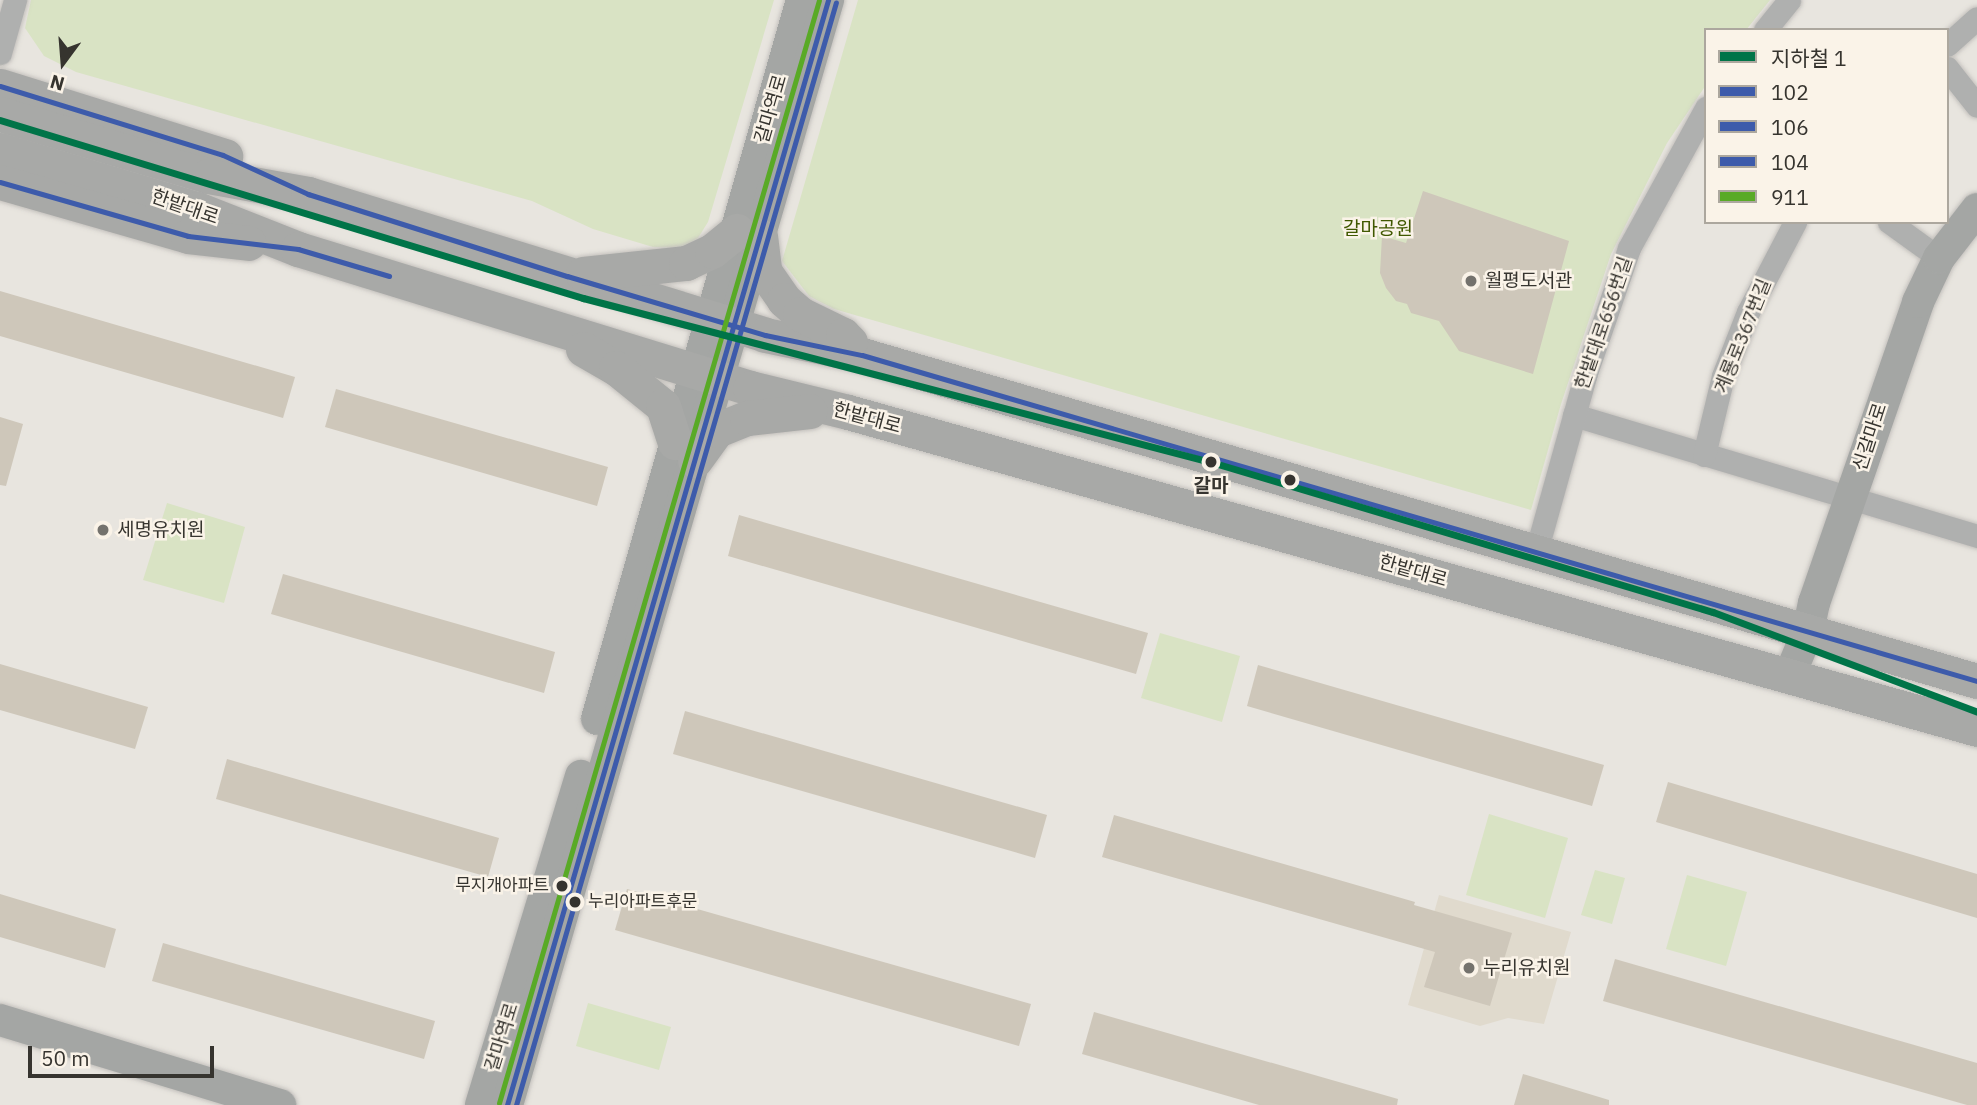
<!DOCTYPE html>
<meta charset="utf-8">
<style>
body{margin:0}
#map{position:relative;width:1977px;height:1105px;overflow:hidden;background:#e8e5df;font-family:"IBM Plex Sans","Noto Sans KR",sans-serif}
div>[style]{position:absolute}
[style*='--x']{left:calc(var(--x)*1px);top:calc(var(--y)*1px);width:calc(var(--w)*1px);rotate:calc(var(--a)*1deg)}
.built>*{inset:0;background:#e0dacd}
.green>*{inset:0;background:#d9e3c4}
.building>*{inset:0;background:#cec7ba}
.roads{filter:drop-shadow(0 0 2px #c4c1bd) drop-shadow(0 0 2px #c4c1bd)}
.street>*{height:23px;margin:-11.5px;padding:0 11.5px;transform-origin:11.5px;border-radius:11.5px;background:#afb0af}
.secondary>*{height:32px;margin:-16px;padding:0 16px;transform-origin:16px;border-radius:16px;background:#a4a6a4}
.primary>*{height:35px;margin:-17.5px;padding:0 17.5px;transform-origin:17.5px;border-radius:17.5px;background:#a8a9a7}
.bus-1>*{height:5px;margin:-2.5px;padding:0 2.5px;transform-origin:2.5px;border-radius:2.5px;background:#3d5bab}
.bus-2>*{height:5px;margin:-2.5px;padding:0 2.5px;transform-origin:2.5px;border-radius:2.5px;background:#3d5bab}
.bus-3>*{height:5px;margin:-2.5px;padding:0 2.5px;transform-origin:2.5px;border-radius:2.5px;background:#3d5bab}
.bus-4>*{height:5px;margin:-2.5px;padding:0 2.5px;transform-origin:2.5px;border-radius:2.5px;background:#59aa26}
.metro-1>*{height:7px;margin:-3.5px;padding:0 3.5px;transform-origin:3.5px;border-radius:3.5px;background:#007448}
.dots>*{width:19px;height:19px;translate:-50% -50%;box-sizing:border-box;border:4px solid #faf3e8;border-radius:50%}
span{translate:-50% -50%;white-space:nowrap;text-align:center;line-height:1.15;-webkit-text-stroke:5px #faf3e8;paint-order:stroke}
.bus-label{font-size:17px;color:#36342f}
.right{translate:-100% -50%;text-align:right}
.left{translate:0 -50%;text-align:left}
.street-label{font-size:19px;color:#36342f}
.park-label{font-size:19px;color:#405800}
.poi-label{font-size:19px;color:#36342f}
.stop-label{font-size:19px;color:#36342f;font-weight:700}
.legend{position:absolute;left:1704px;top:28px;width:245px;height:196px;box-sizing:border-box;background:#faf3e8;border:2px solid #aca79e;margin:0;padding:9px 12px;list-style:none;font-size:21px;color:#36342f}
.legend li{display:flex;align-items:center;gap:14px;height:35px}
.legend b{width:35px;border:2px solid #aca79e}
.north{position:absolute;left:28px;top:28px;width:70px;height:70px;-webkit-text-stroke:5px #faf3e8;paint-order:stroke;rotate:196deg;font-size:19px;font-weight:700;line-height:28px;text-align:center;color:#36342f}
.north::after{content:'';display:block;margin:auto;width:24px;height:32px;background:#36342f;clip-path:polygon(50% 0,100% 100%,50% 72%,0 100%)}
.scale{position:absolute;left:28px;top:1046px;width:186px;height:32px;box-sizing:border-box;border:4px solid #36342f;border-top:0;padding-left:9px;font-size:21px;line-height:24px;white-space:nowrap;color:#36342f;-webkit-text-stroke:5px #faf3e8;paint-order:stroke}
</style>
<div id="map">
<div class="built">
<i style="clip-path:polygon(1439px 895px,1571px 932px,1544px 1024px,1508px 1018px,1480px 1026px,1408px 1005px)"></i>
</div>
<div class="green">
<i style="clip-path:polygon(31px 0,774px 0,708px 222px,698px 238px,683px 248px,653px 247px,593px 229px,532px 201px,76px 72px,44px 56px,25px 28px)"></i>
<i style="clip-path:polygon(858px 0,1770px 0,1746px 30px,1706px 30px,1706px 85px,1667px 143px,1611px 254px,1561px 404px,1531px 510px,834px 309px,809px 296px,782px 261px)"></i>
<i style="clip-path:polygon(167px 503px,245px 527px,224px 603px,143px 580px)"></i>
<i style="clip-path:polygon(1160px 633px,1240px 656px,1222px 722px,1141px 698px)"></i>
<i style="clip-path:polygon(1489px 814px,1568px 838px,1545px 918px,1466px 895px)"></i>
<i style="clip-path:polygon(1595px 870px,1625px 878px,1612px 924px,1581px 915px)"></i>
<i style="clip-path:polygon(1687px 875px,1747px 892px,1726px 966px,1666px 949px)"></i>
<i style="clip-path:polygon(588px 1003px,671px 1027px,659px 1070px,576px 1046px)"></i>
</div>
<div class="building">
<i style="clip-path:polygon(1423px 191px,1569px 241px,1533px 374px,1459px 351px,1439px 321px,1411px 313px,1407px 304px,1396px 301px,1386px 288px,1380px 273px,1382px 236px,1406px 243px)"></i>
<i style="clip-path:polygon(0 291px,295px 377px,283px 418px,0 336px)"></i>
<i style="clip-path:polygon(336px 389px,608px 467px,597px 506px,325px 427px)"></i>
<i style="clip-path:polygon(0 417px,23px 424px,6px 486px,0 485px)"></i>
<i style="clip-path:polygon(739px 515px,1148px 633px,1136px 674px,728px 556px)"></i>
<i style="clip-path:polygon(283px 574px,555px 652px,544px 693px,271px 614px)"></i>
<i style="clip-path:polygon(0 664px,148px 707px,135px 749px,0 710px)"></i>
<i style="clip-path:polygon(1258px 665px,1604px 765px,1592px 806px,1247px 706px)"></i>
<i style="clip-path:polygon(685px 711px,1047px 815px,1035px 858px,673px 754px)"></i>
<i style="clip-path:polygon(227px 759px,499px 838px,488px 877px,216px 799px)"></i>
<i style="clip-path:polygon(1668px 782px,1977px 874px,1977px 918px,1656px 822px)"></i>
<i style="clip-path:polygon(1114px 815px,1415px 902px,1414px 905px,1512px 933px,1490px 1006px,1424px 987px,1435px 952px,1102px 857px)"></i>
<i style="clip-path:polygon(627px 889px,1031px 1004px,1019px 1046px,615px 930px)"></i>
<i style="clip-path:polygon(0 894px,116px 929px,105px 968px,0 937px)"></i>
<i style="clip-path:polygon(163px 943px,435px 1021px,424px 1059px,152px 981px)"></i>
<i style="clip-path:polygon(1615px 959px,1977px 1063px,1977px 1105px,1967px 1105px,1603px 1001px)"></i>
<i style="clip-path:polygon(1094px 1012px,1398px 1099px,1397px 1105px,1259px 1105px,1082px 1054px)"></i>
<i style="clip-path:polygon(1523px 1074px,1609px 1100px,1609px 1105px,1514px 1105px)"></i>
</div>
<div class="roads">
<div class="street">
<i style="--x:1765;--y:30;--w:38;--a:-51"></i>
<i style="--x:1947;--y:45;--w:40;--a:-42"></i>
<i style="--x:0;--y:53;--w:55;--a:-74.2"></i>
<i style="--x:1947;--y:68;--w:48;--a:51.7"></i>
<i style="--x:1889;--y:222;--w:62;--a:35.8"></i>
<i style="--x:1574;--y:415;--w:421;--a:16.7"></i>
<i style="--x:1704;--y:455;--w:81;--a:-76.5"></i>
<i style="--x:1723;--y:376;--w:69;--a:-68.7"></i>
<i style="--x:1748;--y:312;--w:102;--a:-62.4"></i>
<i style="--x:1536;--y:552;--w:183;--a:-74.4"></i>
<i style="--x:1585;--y:376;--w:135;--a:-71"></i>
<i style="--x:1629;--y:248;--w:160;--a:-61.2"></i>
</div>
<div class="secondary">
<i style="--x:1789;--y:677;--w:50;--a:-67.6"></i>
<i style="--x:1808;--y:631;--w:29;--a:-78"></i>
<i style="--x:1814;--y:603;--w:318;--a:-70.9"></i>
<i style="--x:1918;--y:302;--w:49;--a:-64.5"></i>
<i style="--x:1939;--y:258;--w:62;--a:-52.2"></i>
<i style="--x:597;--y:719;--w:748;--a:-74.09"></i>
<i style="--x:0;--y:1020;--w:293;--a:16.9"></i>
<i style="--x:481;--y:1105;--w:344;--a:-73.1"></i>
<i style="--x:507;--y:1105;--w:1151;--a:-73.8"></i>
</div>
<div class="primary">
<i style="--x:0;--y:86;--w:236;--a:17.3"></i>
<i style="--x:0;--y:114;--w:217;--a:16.6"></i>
<i style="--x:208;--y:176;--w:102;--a:10.2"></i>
<i style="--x:308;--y:194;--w:478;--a:17.1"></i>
<i style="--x:765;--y:335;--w:99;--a:11.7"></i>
<i style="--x:862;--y:355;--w:1162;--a:16.3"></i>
<i style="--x:0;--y:150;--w:206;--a:16.7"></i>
<i style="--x:197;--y:209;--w:109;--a:21.6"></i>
<i style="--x:298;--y:249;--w:473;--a:17.1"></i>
<i style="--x:750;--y:388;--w:101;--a:13.8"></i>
<i style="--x:848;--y:412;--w:1173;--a:15.68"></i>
<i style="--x:0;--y:182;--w:196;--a:16"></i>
<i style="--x:188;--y:236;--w:61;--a:6.5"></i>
<i style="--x:760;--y:236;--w:35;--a:83"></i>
<i style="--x:764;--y:271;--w:35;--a:55"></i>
<i style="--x:784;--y:300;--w:21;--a:41"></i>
<i style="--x:800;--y:314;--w:48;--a:26"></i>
<i style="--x:843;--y:335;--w:10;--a:45"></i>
<i style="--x:583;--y:274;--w:104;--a:-6.1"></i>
<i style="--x:686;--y:263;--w:29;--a:-25"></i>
<i style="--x:712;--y:251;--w:32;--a:-39"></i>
<i style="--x:583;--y:349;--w:38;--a:30"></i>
<i style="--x:616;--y:368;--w:60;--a:39"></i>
<i style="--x:663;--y:406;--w:38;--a:72"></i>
<i style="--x:695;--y:460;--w:37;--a:-54"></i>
<i style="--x:717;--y:430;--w:32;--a:-22"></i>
<i style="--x:747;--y:418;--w:63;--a:-6.3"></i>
</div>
</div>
<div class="bus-1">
<i style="--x:0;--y:86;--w:233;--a:17.2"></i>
<i style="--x:223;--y:155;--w:94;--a:24.6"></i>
<i style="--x:308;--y:194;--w:272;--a:17.6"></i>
<i style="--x:567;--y:276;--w:207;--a:16.6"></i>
<i style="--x:765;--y:335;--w:99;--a:11.7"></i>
<i style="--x:862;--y:355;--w:1162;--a:16.3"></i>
<i style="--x:0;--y:182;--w:196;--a:16"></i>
<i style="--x:188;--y:236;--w:111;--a:6.7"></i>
<i style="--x:298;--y:249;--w:95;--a:16.5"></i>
</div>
<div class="bus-2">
<i style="--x:507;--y:1105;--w:1151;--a:-73.8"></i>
</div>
<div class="bus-3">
<i style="--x:516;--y:1105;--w:1148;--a:-73.82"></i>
</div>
<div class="bus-4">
<i style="--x:499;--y:1103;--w:1148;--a:-73.82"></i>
</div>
<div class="metro-1">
<i style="--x:0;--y:120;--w:610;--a:16.98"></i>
<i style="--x:583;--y:298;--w:649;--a:14.64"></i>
<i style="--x:1211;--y:462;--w:524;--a:16.64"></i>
<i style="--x:1713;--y:612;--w:282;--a:20.7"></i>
</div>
<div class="dots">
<i style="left:1471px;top:281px;background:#74726d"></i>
<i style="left:1211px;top:462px;background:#36342f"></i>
<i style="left:1290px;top:480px;background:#36342f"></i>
<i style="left:103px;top:530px;background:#74726d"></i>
<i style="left:562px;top:886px;background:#36342f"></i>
<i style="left:575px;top:902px;background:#36342f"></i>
<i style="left:1469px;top:968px;background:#74726d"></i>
</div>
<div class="bus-label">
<span class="right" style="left:549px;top:886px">무지개아파트</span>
<span class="left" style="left:588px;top:902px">누리아파트후문</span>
</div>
<div class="street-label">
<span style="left:771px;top:109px;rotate:-74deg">갈마역로</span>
<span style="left:185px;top:207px;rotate:19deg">한밭대로</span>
<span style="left:1604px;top:323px;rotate:-71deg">한밭대로656번길</span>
<span style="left:1743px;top:336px;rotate:-68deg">계룡로367번길</span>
<span style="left:867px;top:418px;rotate:15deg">한밭대로</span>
<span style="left:1870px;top:437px;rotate:-72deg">신갈마로</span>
<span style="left:1413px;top:571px;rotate:16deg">한밭대로</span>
<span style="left:502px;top:1037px;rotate:-73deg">갈마역로</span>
</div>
<div class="park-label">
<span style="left:1378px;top:229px">갈마공원</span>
</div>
<div class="poi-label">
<span class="left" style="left:1485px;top:281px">월평도서관</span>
<span class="left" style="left:117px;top:530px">세명유치원</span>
<span class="left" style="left:1483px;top:968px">누리유치원</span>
</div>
<div class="stop-label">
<span style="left:1211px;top:486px">갈마</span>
</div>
<ul class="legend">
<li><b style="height:9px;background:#007448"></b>지하철 1</li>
<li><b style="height:9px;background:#3d5bab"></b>102</li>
<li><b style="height:9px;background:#3d5bab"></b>106</li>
<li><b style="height:9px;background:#3d5bab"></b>104</li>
<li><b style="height:9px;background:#59aa26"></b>911</li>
</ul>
<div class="north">N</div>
<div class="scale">50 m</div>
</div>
